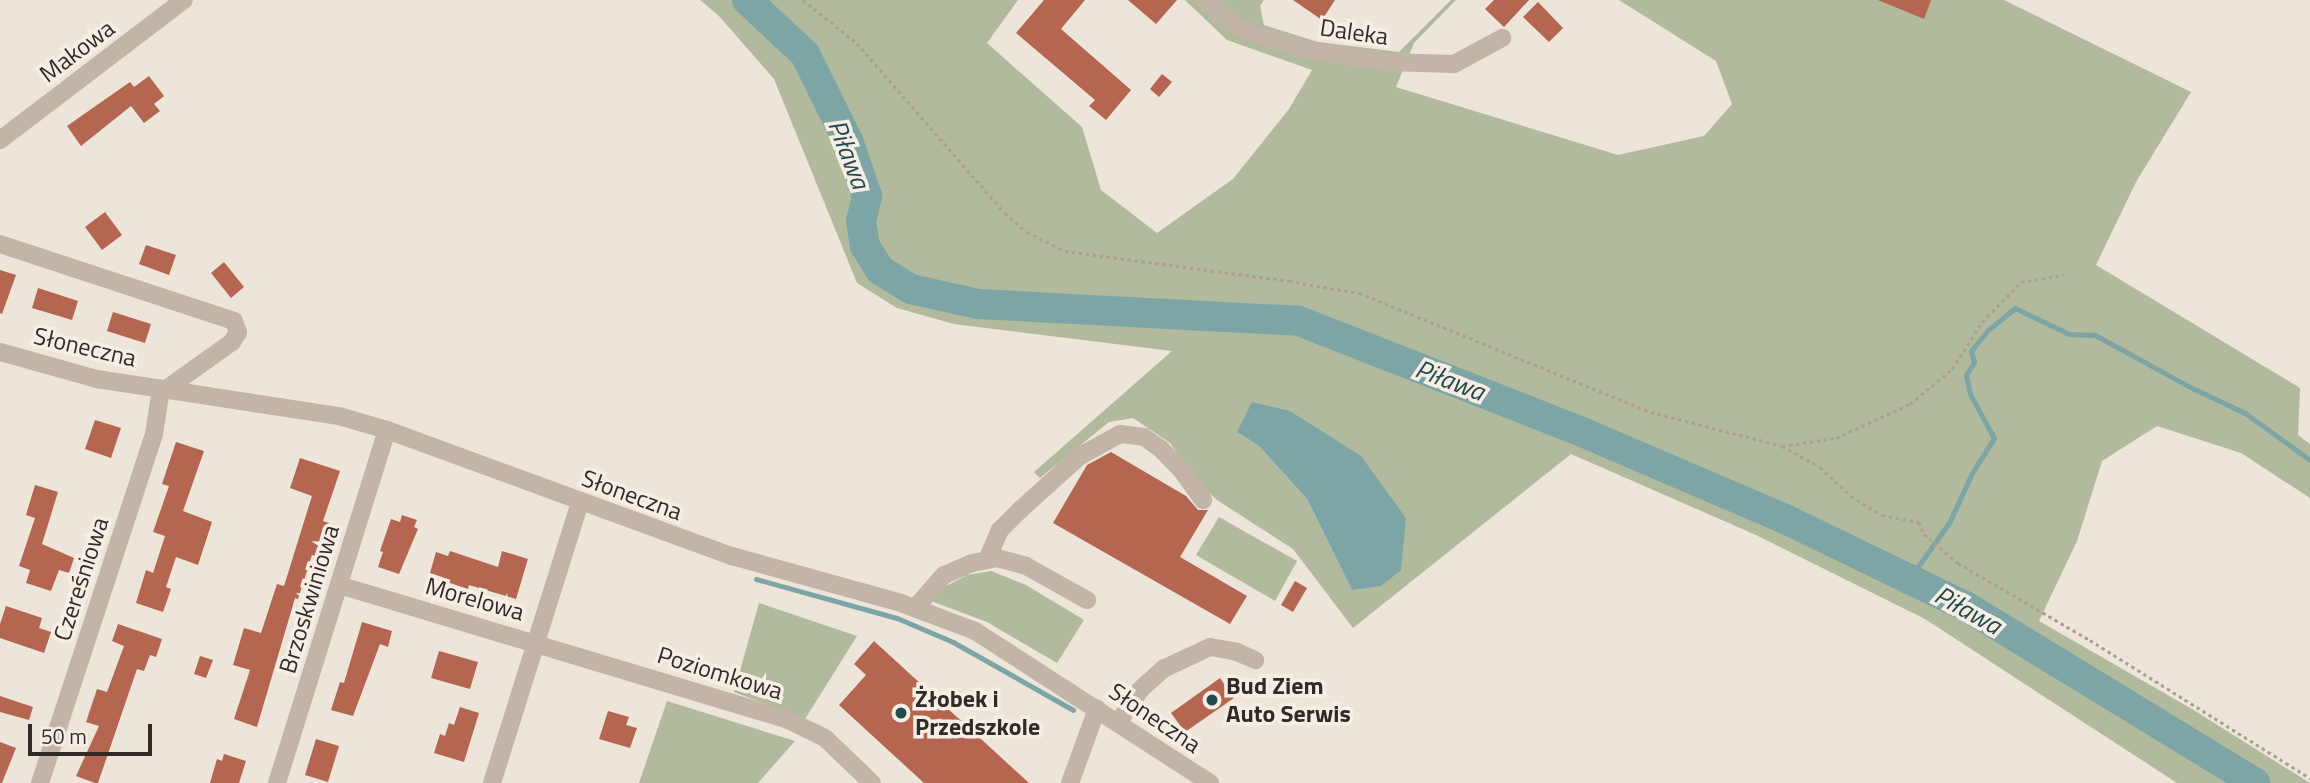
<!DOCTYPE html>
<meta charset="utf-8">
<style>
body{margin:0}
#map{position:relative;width:2310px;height:783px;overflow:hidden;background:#ede4da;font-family:"Titillium Web",sans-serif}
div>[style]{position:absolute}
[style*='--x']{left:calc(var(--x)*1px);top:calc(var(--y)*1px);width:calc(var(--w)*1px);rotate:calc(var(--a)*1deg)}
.green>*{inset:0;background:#b1ba9c}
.water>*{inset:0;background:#7da5a6}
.stream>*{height:5px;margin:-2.5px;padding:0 2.5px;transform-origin:2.5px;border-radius:2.5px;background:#7da5a6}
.river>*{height:30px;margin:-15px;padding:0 15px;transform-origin:15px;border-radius:15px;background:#7da5a6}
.building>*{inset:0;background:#b46651}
.path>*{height:2.5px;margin-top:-1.25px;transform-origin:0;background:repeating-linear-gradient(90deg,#af9e92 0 3.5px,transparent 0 7px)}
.minor>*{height:18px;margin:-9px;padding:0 9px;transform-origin:9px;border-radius:9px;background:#c3b4a8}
.dots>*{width:19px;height:19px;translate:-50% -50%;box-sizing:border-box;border:4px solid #f6eee5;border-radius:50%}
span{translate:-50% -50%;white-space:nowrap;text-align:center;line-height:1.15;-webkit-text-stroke:7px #f6eee5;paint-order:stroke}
.street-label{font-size:24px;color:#312a27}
.poi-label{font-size:24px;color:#312a27;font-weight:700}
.left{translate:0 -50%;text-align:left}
.water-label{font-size:26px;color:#224b4d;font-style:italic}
.scale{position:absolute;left:28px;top:724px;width:124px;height:32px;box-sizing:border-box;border:4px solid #312a27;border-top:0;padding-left:9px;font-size:21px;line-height:24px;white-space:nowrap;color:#312a27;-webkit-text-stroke:5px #f6eee5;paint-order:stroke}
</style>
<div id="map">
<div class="green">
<i style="clip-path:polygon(evenodd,700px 0,1018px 0,987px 43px,1082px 127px,1101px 190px,1157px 233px,1233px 179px,1289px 109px,1312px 70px,1227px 40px,1185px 0,1264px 0,1260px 6px,1264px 25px,1318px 42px,1399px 52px,1451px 0,1456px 0,1414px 43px,1396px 87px,1618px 155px,1704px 136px,1732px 104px,1716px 61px,1619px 0,2004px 0,2191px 92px,2136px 182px,2096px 265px,2300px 388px,2298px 435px,2310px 444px,2310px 498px,2241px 453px,2157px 426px,2102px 461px,2077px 541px,2039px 621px,2192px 709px,2310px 783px,2177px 783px,1925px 619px,1756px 535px,1571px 454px,1353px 628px,1293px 549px,1217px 500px,1199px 484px,1170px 443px,1133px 418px,1109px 422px,1040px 478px,1034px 472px,1172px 351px,954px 324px,897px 308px,857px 283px,774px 79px,718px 15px,700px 0,1237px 432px,1406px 518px,1352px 590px,1307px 499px,1259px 446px,1237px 432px)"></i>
<i style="clip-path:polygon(1219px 517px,1297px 561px,1275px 601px,1196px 555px)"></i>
<i style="clip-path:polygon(991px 571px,1026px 585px,1084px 620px,1057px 663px,987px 622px,931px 601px,939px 590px,967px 575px)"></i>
<i style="clip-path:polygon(759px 603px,857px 636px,805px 719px,734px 692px)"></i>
<i style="clip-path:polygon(667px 701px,795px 741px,758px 783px,639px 783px)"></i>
</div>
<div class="water">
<i style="clip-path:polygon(1252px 402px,1290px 411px,1361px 456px,1406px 518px,1401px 570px,1381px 586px,1352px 590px,1307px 499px,1259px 446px,1237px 432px)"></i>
</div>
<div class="stream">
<i style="--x:756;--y:579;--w:146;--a:15.5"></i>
<i style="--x:897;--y:618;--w:61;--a:23.2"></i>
<i style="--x:953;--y:642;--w:138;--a:29.5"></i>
<i style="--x:1909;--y:579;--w:69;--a:-54.5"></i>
<i style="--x:1949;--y:523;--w:55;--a:-65.3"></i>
<i style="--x:1972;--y:473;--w:41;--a:-57.8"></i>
<i style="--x:1994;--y:438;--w:50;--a:-118.6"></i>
<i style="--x:1970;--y:394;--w:19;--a:-102"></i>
<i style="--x:1966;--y:375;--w:15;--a:-58"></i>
<i style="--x:1974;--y:362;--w:11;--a:-105"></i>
<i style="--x:1971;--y:351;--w:27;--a:-51"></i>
<i style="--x:1988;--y:330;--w:35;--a:-39"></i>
<i style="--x:2015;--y:308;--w:60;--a:25.7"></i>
<i style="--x:2069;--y:334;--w:26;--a:2"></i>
<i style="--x:2095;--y:335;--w:106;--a:28.7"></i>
<i style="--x:2188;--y:386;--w:63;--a:25.3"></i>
<i style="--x:2245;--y:413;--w:80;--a:35.9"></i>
</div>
<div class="river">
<i style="--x:747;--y:0;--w:79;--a:43"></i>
<i style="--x:805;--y:54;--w:99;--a:63.7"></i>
<i style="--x:849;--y:143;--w:56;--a:71.2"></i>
<i style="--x:867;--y:196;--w:26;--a:103"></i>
<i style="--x:861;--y:221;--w:25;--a:81"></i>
<i style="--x:865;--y:246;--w:28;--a:58"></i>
<i style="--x:880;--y:270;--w:36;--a:32"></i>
<i style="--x:911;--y:289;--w:69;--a:12.6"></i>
<i style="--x:978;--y:304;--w:321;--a:3"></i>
<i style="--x:1299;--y:321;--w:304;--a:21.4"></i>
<i style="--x:1582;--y:432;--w:219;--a:23.2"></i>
<i style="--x:1783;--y:518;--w:140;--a:25.8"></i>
<i style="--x:1909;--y:579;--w:64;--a:25.8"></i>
<i style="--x:1967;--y:607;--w:338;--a:31.4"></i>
</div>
<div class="building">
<i style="clip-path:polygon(1044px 0,1085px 0,1061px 29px,1131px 90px,1106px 120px,1089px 106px,1095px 100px,1016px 33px)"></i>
<i style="clip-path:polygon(1128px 0,1177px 0,1156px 24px)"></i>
<i style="clip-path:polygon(1293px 0,1335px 0,1322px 20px)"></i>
<i style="clip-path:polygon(1494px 0,1529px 0,1504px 27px,1485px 9px)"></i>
<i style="clip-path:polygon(1878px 0,1931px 0,1924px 19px)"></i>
<i style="clip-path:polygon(1538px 2px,1563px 28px,1549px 42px,1523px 17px)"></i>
<i style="clip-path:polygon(1162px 74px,1172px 82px,1159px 97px,1150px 89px)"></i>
<i style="clip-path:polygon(149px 76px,164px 96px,154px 104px,160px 111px,144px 123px,131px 106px,81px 146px,67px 126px,130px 82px,134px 87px)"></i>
<i style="clip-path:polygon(105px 212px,122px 235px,102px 250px,85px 227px)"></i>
<i style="clip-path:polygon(146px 245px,176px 255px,169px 275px,139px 264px)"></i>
<i style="clip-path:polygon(224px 262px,244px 287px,231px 298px,211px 273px)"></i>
<i style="clip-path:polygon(0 270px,16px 275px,2px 314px,0 313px)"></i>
<i style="clip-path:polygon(38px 288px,78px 301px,72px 320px,32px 308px)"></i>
<i style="clip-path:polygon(113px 312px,151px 324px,145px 343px,107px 331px)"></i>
<i style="clip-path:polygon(95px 420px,121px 428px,111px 458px,85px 449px)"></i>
<i style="clip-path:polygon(176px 442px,204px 451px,183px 511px,212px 522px,198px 565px,176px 557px,166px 587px,171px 589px,163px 612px,136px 603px,146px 570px,153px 573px,165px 536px,153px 532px,169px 486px,162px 484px)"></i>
<i style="clip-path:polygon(1111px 452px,1186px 496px,1198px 510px,1208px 510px,1180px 557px,1247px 596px,1230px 624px,1053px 523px,1087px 465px)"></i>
<i style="clip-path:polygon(300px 458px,340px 471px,323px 521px,329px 523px,319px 557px,312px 555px,298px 599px,295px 598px,257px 727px,234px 719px,250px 670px,233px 665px,244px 628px,261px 633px,277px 584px,284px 586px,312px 496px,290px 488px)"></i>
<i style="clip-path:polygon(35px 485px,58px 492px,42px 544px,74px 558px,69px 573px,59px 570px,51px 591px,26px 583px,30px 570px,19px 566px,35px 518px,26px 515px)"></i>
<i style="clip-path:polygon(402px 515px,417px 520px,414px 527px,418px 529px,399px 574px,378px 567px,383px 552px,380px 551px,391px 519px,400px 522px)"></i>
<i style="clip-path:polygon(450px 551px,498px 567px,502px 551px,528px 559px,516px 599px,469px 585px,468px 589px,441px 580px,442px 577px,430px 573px,436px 552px,448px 556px)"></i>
<i style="clip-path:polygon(1295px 581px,1307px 588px,1293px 612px,1281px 605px)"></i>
<i style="clip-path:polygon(6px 606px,42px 618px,39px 628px,51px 632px,44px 653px,0 638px,0 624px)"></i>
<i style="clip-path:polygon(362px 622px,392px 631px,388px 647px,380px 644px,353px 716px,331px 710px,340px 682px,344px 683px)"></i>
<i style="clip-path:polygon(118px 624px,162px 639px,156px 657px,150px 655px,144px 671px,137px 669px,98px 783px,95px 783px,76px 776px,99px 726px,86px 722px,97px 689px,107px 692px,124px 646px,112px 641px)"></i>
<i style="clip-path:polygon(874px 641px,1029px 783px,924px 783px,839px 705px,866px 675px,854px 664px)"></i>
<i style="clip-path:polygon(439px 651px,478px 662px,470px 689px,431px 678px)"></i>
<i style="clip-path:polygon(200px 656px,213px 660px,206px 678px,194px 674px)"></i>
<i style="clip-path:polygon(1220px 678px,1234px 698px,1185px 732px,1171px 713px)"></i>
<i style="clip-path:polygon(0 696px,33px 707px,29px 720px,0 712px)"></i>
<i style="clip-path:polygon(460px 707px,479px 713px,464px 762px,434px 753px,440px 734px,445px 736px,449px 723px,454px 725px)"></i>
<i style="clip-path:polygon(608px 711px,629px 717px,626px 725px,637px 728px,630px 748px,599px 739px)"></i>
<i style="clip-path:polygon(316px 739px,339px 746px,328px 782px,305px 775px)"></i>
<i style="clip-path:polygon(0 742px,16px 748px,2px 783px,0 783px)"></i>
<i style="clip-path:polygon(224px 754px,246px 761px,239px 783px,210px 783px,217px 759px,222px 761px)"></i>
</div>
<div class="path">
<i style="--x:803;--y:0;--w:69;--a:38.5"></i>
<i style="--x:857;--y:43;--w:225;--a:49"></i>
<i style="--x:1005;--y:213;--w:29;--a:41"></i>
<i style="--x:1027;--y:232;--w:42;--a:26.6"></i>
<i style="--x:1065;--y:251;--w:226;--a:7.6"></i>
<i style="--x:1289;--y:281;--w:71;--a:9.7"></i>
<i style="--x:1359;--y:293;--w:315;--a:22.2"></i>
<i style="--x:1651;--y:412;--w:135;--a:14.5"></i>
<i style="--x:1782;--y:446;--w:55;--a:-8.4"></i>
<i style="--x:1836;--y:438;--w:81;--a:-24.7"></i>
<i style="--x:1910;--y:404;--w:55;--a:-39.8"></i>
<i style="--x:1952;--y:369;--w:56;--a:-57.4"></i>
<i style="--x:1982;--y:322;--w:56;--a:-45.7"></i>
<i style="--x:2021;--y:282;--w:43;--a:-9.5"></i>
<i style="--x:1782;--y:446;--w:43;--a:28.9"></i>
<i style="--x:1820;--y:467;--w:42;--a:43.1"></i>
<i style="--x:1851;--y:496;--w:36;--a:32"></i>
<i style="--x:1882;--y:515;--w:38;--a:11"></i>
<i style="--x:1919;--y:522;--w:13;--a:67"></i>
<i style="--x:1924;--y:534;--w:45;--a:40.5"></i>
<i style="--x:1958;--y:563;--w:153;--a:30.3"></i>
<i style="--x:2090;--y:640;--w:260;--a:32.1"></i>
</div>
<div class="minor">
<i style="--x:1205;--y:0;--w:28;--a:42"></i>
<i style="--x:1226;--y:19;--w:28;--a:30"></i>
<i style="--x:1250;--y:33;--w:55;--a:16.8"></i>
<i style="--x:1303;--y:49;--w:86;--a:8.7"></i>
<i style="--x:1388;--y:62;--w:66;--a:1.7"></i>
<i style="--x:1454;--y:64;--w:55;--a:-28.4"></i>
<i style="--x:0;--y:140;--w:231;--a:-37.3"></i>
<i style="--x:0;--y:244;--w:246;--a:18.2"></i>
<i style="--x:234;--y:321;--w:12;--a:70"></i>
<i style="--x:238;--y:332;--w:12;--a:121"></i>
<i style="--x:232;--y:342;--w:81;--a:144.5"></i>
<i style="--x:0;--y:352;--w:101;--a:15.6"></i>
<i style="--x:97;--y:379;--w:245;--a:8.7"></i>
<i style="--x:339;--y:416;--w:50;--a:16.3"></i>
<i style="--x:387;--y:430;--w:367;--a:20.1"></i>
<i style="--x:732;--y:556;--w:175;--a:15.5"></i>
<i style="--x:901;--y:603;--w:79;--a:20.7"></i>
<i style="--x:975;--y:631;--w:280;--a:32.9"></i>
<i style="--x:987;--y:560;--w:33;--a:-67"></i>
<i style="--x:1000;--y:530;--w:28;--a:-45"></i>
<i style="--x:1020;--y:510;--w:81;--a:-42"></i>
<i style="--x:1080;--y:456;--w:46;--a:-28.8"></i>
<i style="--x:1120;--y:434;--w:24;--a:7"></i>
<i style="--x:1144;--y:437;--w:21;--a:35"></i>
<i style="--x:1161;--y:449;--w:30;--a:46"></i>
<i style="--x:1182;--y:471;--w:36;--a:54"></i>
<i style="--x:339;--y:585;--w:469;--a:16.7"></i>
<i style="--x:788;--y:720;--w:41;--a:25.9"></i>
<i style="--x:825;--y:738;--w:65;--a:43.8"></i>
<i style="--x:915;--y:608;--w:44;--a:-48.7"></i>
<i style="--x:944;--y:575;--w:30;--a:-23"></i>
<i style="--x:972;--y:563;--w:25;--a:-11"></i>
<i style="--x:997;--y:558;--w:30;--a:15"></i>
<i style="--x:1026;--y:566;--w:70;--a:29.1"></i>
<i style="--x:1118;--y:723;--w:41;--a:-55.9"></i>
<i style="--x:1141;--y:689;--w:30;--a:-42"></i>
<i style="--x:1163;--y:669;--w:52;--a:-25.1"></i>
<i style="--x:1210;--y:647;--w:27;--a:10"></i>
<i style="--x:1237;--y:652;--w:20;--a:24"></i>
<i style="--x:40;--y:783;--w:367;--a:-71.9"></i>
<i style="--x:154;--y:434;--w:46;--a:-81.2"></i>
<i style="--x:277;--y:783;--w:370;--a:-72.7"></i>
<i style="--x:492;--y:783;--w:294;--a:-72.6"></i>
<i style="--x:1070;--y:783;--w:79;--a:-70"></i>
</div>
<div class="dots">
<i style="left:1212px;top:700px;background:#224b4d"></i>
<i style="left:901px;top:713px;background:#224b4d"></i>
</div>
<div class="street-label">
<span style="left:1354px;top:32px;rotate:8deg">Daleka</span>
<span style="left:77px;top:51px;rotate:-37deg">Makowa</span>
<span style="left:85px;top:347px;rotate:13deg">Słoneczna</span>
<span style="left:632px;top:495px;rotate:20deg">Słoneczna</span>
<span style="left:81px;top:579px;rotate:-72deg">Czereśniowa</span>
<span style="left:309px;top:599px;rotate:-73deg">Brzoskwiniowa</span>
<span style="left:475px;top:599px;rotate:16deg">Morelowa</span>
<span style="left:720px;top:673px;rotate:17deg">Poziomkowa</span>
<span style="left:1155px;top:718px;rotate:34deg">Słoneczna</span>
</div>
<div class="poi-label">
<span class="left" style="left:1226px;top:700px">Bud Ziem<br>Auto Serwis</span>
<span class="left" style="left:915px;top:713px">Żłobek i<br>Przedszkole</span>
</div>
<div class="water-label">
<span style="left:849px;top:154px;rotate:69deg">Piława</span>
<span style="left:1450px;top:380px;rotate:21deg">Piława</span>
<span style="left:1968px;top:610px;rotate:29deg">Piława</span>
</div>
<div class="scale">50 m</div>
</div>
